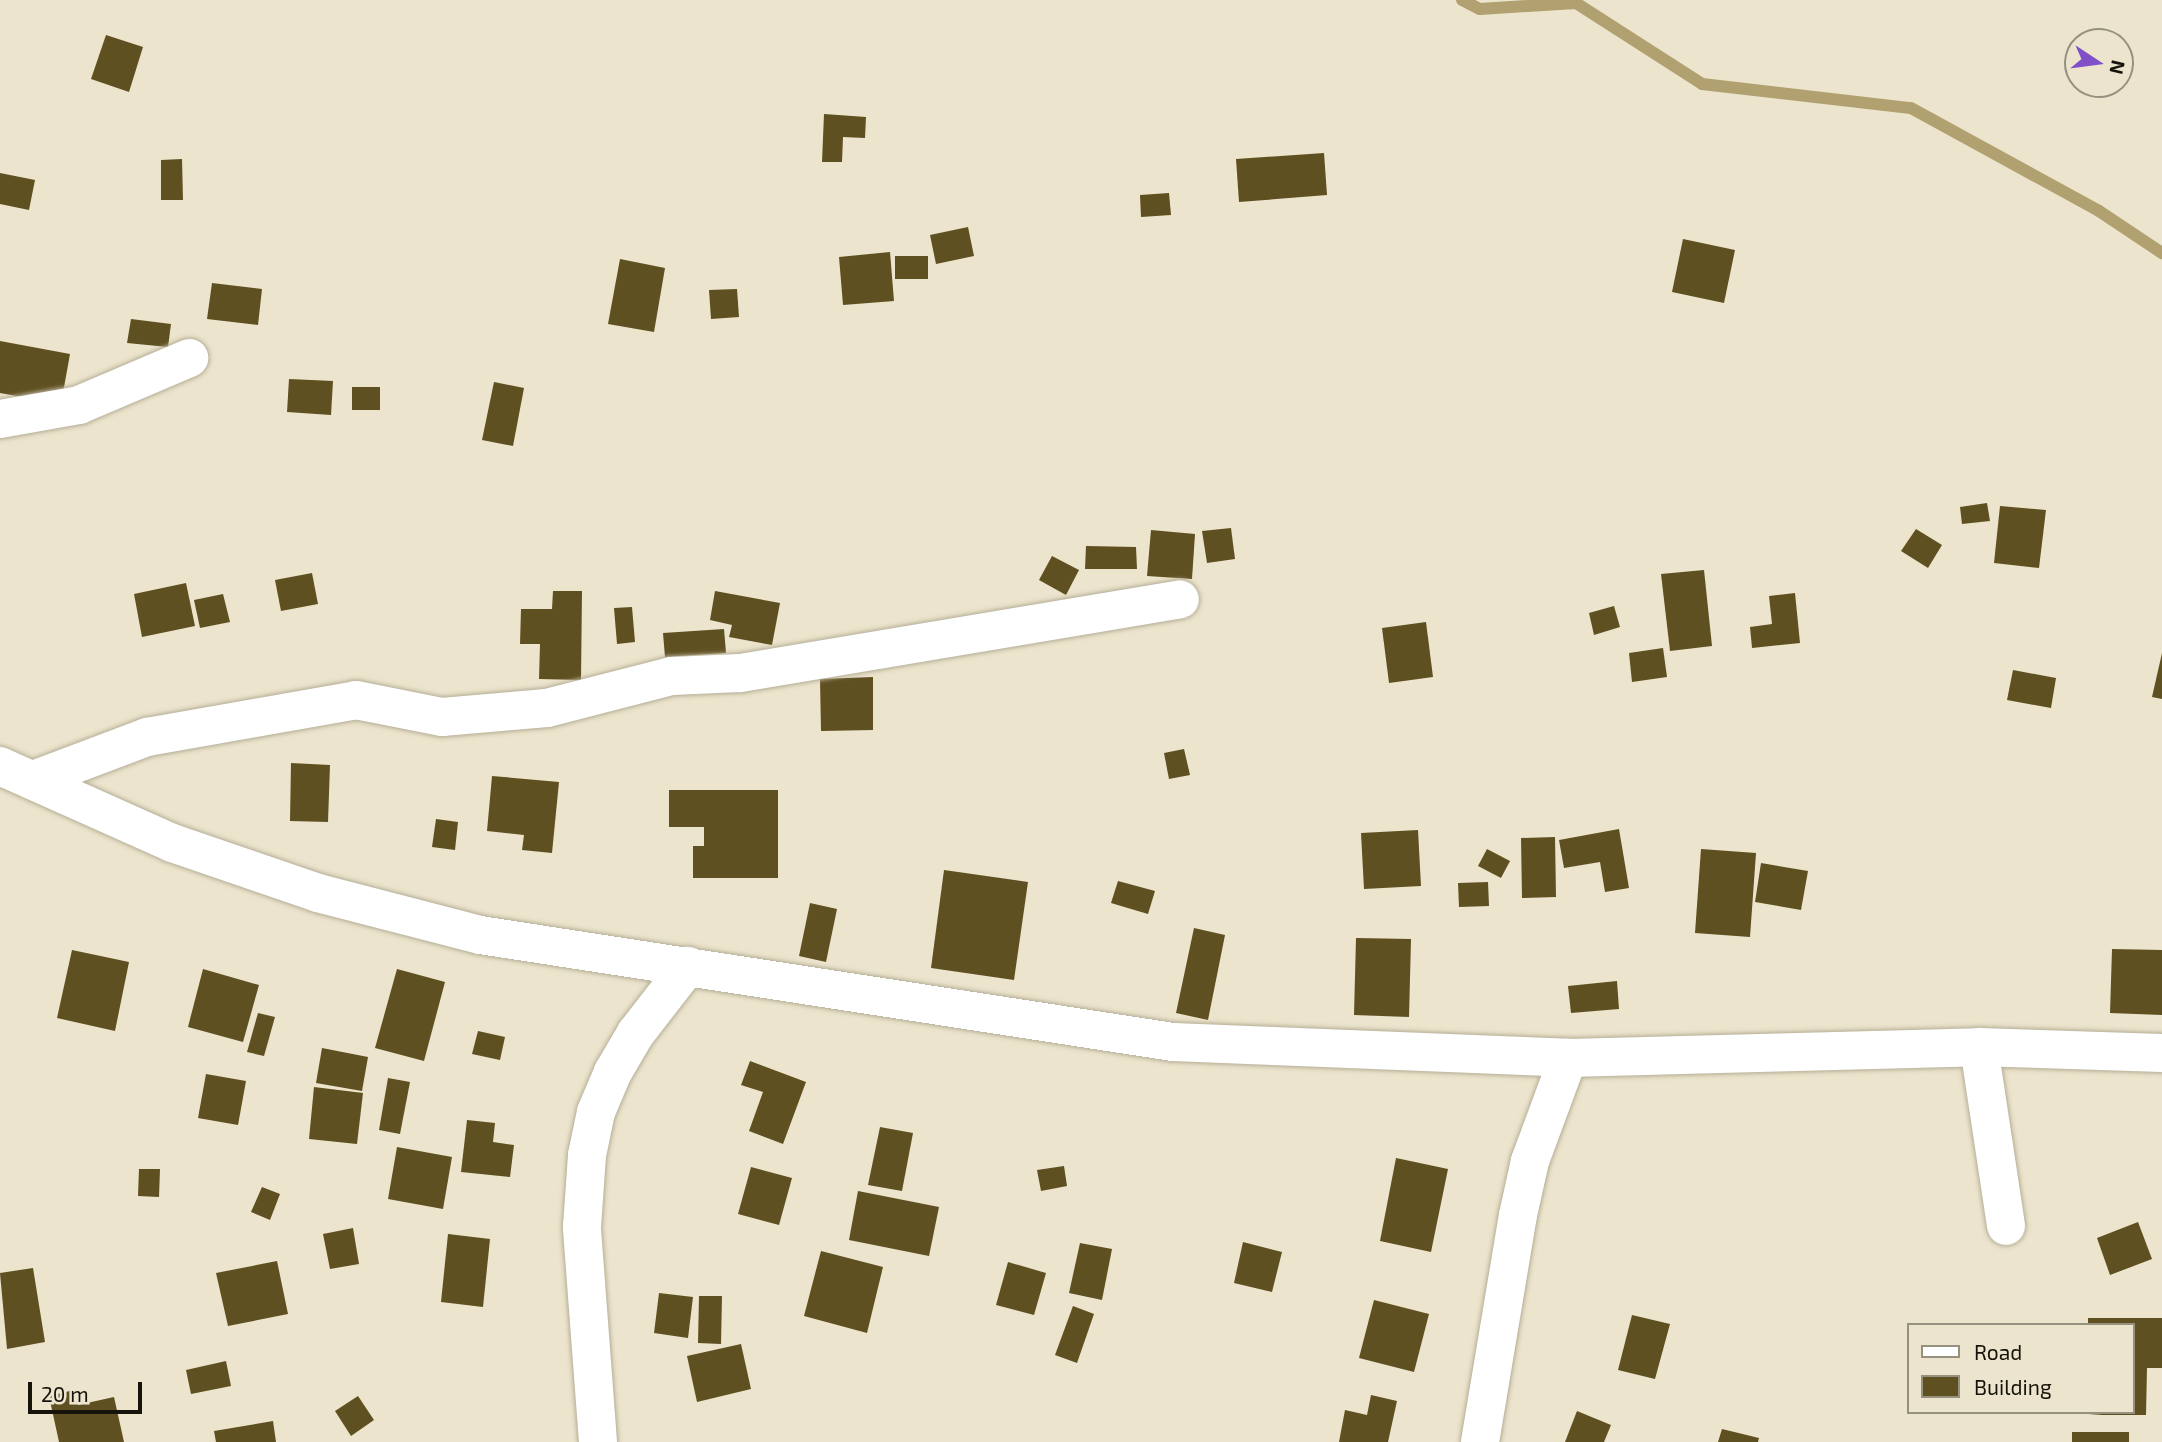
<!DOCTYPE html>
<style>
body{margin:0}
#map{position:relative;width:2162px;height:1442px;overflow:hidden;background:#ece4cc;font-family:"Exo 2",sans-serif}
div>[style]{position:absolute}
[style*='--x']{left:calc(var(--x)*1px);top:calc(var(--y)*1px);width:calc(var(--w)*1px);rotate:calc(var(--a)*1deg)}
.stream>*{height:12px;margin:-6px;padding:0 6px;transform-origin:6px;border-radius:6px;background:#b1a170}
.building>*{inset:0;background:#5f5021}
.roads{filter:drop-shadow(0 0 2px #b5ae97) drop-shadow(0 0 2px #b5ae97)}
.minor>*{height:38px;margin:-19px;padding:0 19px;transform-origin:19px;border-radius:19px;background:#fff}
.tertiary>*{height:38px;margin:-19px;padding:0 19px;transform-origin:19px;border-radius:19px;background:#fff}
span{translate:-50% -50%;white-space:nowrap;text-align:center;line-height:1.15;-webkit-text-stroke:7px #ece4cc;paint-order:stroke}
.legend{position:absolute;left:1907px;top:1323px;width:228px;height:91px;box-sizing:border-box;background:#ece4cc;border:2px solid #96907f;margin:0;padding:9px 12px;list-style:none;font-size:21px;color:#16130b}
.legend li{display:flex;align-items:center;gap:14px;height:35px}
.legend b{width:35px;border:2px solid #96907f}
.north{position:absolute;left:2064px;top:28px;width:70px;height:70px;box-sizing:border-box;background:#ece4cc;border:2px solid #96907f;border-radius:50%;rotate:103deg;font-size:19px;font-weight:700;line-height:28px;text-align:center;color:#16130b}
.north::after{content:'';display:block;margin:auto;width:24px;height:32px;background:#814fc7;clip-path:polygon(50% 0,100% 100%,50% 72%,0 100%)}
.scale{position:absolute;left:28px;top:1382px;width:114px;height:32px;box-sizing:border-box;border:4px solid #16130b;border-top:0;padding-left:9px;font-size:21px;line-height:24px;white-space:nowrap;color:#16130b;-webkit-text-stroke:5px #ece4cc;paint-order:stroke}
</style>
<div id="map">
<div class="stream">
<i style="--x:1462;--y:0;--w:20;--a:27"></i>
<i style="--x:1480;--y:9;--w:96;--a:-3.6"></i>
<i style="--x:1576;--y:3;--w:150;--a:32.7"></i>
<i style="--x:1702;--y:84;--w:210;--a:6.6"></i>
<i style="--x:1911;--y:108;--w:214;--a:28.7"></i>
<i style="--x:2099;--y:211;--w:76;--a:33.7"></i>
</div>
<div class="building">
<i style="clip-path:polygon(106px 35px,143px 47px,129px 92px,91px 79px)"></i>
<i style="clip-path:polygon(824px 114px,866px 117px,865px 138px,843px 137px,842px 162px,822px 162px)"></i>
<i style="clip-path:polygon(1324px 153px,1327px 195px,1239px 202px,1236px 159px)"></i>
<i style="clip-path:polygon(182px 159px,183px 200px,161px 200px,161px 160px)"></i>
<i style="clip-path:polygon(0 173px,35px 180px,29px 210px,0 204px)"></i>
<i style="clip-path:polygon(1169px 193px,1171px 215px,1141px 217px,1140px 195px)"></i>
<i style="clip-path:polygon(968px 227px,974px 256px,936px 264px,930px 235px)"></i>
<i style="clip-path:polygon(1683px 239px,1735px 250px,1724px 303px,1672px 292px)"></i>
<i style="clip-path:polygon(890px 252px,894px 301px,843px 305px,839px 257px)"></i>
<i style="clip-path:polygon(895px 256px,928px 256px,928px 279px,895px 279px)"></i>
<i style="clip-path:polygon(620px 259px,665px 268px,654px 332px,608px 324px)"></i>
<i style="clip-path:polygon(212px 283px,262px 289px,258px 325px,207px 319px)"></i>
<i style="clip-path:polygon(737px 289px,739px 317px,711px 319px,709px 290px)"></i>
<i style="clip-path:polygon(131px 319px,171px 324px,168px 347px,127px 343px)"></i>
<i style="clip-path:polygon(0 341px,70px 354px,61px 404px,0 393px)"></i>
<i style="clip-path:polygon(289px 379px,333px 381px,331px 415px,287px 412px)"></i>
<i style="clip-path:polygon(494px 382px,524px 388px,513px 446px,482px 440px)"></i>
<i style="clip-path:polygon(352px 387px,380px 387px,380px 410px,352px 410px)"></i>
<i style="clip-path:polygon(1987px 503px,1990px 521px,1962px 524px,1960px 507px)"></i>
<i style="clip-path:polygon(2000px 506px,2046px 510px,2039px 568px,1994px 563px)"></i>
<i style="clip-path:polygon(1231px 528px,1235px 559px,1207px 563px,1202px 531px)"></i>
<i style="clip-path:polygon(1916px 529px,1942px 545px,1928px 568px,1901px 551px)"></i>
<i style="clip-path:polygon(1151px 530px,1195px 534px,1192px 579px,1147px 576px)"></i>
<i style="clip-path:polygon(1086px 546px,1136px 547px,1137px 569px,1085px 569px)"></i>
<i style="clip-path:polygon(1052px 556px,1079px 570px,1066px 595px,1039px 580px)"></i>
<i style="clip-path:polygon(1704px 570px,1712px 646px,1670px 651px,1661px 574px)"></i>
<i style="clip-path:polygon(312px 573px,318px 604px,281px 611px,275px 580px)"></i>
<i style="clip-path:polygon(186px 583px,195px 626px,142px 637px,134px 594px)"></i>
<i style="clip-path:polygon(553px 591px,582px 591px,581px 680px,539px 679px,540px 644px,520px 644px,521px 609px,552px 609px)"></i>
<i style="clip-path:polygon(715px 591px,780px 603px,772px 645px,729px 637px,732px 625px,710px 620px)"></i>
<i style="clip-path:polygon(1795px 593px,1800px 643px,1752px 648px,1750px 627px,1772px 624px,1769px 596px)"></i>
<i style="clip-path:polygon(223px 594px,230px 622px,200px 628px,194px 600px)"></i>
<i style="clip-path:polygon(1614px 606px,1620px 627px,1594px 635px,1589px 613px)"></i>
<i style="clip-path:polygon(632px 607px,635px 642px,617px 644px,614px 608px)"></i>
<i style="clip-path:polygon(1426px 622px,1433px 677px,1389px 683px,1382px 628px)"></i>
<i style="clip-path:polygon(724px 629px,726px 653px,665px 657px,663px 633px)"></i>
<i style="clip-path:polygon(1663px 648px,1667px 677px,1632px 682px,1629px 653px)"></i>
<i style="clip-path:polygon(2162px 653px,2162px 699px,2152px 697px)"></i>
<i style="clip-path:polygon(2013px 670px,2056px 678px,2051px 708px,2007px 700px)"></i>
<i style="clip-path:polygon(873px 677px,873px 730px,821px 731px,820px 679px)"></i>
<i style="clip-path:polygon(1184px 749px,1190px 775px,1169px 779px,1164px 753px)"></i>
<i style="clip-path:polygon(291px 763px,330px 765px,328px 822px,290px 821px)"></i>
<i style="clip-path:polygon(492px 776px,559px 782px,552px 853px,522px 850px,524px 835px,487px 831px)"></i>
<i style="clip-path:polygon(669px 790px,778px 790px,778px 878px,693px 878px,693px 846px,704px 846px,704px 827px,669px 827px)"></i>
<i style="clip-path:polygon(436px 819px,458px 822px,455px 850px,432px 847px)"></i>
<i style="clip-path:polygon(1619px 829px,1629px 888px,1605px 892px,1600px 862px,1564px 868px,1559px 840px)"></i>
<i style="clip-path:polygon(1418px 830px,1421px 886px,1364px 889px,1361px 833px)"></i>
<i style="clip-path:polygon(1555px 837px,1556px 897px,1522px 898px,1521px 838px)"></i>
<i style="clip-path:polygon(1487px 849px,1510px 861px,1501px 878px,1478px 866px)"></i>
<i style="clip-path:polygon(1701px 849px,1756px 853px,1750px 937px,1695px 933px)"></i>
<i style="clip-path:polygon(1761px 863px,1808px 871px,1801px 910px,1755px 902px)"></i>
<i style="clip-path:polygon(944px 870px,1028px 882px,1014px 980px,931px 968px)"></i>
<i style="clip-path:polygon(1118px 881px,1155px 891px,1148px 914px,1111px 903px)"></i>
<i style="clip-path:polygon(1488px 882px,1489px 906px,1459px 907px,1458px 883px)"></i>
<i style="clip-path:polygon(810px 903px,837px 909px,826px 962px,799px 956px)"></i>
<i style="clip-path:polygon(1194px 928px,1225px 935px,1208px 1020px,1176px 1013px)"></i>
<i style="clip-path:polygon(1356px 938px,1411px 939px,1409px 1017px,1354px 1015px)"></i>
<i style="clip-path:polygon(2112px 949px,2162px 950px,2162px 1015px,2110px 1013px)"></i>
<i style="clip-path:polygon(72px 950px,129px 962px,115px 1031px,57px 1018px)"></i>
<i style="clip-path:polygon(203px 969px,259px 985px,243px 1042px,188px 1027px)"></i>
<i style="clip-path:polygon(397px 969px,445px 982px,424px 1061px,375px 1048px)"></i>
<i style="clip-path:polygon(1617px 981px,1619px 1009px,1571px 1013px,1568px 986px)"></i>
<i style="clip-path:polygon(258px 1013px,275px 1017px,264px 1056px,247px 1052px)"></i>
<i style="clip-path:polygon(478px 1031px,505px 1037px,500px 1060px,472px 1054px)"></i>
<i style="clip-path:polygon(322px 1048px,368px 1057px,362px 1091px,316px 1083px)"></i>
<i style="clip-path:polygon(750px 1061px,806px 1082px,783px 1144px,749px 1131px,763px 1092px,741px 1085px)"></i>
<i style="clip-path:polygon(206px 1074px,246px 1081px,238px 1125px,198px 1118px)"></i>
<i style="clip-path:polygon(388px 1078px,410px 1082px,400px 1134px,379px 1130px)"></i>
<i style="clip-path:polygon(314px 1087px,363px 1093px,357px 1144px,309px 1139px)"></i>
<i style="clip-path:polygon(467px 1120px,495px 1123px,493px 1142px,514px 1145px,510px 1177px,461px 1172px)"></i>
<i style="clip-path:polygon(880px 1127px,913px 1133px,902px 1191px,868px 1185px)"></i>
<i style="clip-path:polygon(397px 1147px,452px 1157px,443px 1209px,388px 1199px)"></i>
<i style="clip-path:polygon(1396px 1158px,1448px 1169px,1431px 1252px,1380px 1241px)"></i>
<i style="clip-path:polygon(1064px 1166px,1067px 1186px,1041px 1191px,1037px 1170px)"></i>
<i style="clip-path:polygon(751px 1167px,792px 1178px,779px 1225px,738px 1214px)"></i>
<i style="clip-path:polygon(139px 1169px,160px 1169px,159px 1197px,138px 1196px)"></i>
<i style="clip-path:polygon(262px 1187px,280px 1194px,270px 1220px,251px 1212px)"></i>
<i style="clip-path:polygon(858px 1191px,939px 1207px,929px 1256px,849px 1240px)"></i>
<i style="clip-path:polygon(2138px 1222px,2152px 1259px,2110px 1275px,2097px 1238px)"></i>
<i style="clip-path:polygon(353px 1228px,359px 1264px,330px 1269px,323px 1234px)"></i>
<i style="clip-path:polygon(448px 1234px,490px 1239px,483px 1307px,441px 1302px)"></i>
<i style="clip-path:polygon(1243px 1242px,1282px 1252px,1272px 1292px,1234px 1283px)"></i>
<i style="clip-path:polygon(1080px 1243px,1112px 1249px,1102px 1300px,1069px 1293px)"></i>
<i style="clip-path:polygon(821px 1251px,883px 1267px,867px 1333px,804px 1316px)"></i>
<i style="clip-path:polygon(277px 1261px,288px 1314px,228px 1326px,216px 1273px)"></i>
<i style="clip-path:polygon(1008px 1262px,1046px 1273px,1034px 1315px,996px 1305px)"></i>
<i style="clip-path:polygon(33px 1268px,45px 1342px,7px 1349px,0 1273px)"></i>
<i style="clip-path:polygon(659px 1293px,693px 1297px,688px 1338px,654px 1333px)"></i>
<i style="clip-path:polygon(699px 1296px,722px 1296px,721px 1344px,698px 1343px)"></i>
<i style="clip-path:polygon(1374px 1300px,1429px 1314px,1414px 1372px,1359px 1358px)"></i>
<i style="clip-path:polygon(1073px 1306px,1094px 1314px,1077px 1363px,1055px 1355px)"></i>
<i style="clip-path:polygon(1632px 1315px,1670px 1324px,1655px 1379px,1618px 1370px)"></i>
<i style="clip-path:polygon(2088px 1318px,2162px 1318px,2162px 1368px,2147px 1368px,2146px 1415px,2088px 1415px,2132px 1412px,2132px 1325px,2088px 1325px)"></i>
<i style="clip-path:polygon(741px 1344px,751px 1389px,697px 1402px,687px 1356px)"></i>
<i style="clip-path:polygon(226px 1361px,231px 1386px,191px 1394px,186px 1370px)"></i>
<i style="clip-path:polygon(74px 1390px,78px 1405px,114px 1397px,124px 1442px,59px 1442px,49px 1396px)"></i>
<i style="clip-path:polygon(1371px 1395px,1397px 1401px,1388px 1442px,1339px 1442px,1345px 1410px,1367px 1415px)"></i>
<i style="clip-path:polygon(358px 1396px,374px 1420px,351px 1436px,335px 1411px)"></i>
<i style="clip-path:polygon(1577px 1411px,1611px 1425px,1604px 1442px,1565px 1442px)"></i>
<i style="clip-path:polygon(273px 1421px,276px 1442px,216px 1442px,214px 1431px)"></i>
<i style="clip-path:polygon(1722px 1429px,1759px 1438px,1758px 1442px,1718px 1442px)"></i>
<i style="clip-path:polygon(2072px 1432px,2129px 1432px,2129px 1442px,2072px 1442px)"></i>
</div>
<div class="roads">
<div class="minor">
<i style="--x:0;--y:419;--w:80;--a:-10"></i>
<i style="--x:79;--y:405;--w:120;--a:-23.1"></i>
<i style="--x:33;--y:780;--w:122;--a:-20.7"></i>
<i style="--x:147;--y:737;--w:212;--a:-10"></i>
<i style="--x:356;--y:700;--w:88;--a:11.2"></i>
<i style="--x:442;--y:717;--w:105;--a:-4.9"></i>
<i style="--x:547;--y:708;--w:129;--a:-14.4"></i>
<i style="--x:672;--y:676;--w:68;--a:-2.5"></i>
<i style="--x:740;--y:673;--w:446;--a:-9.5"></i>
<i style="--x:1979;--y:1047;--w:181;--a:81.4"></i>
<i style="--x:598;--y:1442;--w:216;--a:-94.3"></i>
<i style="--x:582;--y:1227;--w:72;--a:-86"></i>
<i style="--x:587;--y:1155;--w:44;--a:-78.2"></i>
<i style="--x:596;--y:1112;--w:43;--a:-67"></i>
<i style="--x:613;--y:1072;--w:45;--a:-59.5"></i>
<i style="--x:636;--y:1033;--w:85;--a:-52.2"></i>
<i style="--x:1480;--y:1442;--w:230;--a:-80.5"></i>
<i style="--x:1518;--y:1215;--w:55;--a:-77.5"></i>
<i style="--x:1530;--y:1161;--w:110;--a:-69.7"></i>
</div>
<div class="tertiary">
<i style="--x:0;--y:766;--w:188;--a:24.1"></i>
<i style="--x:172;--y:843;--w:154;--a:18.9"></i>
<i style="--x:318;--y:893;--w:167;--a:14.5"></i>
<i style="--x:480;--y:935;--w:701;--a:8.78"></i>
<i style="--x:1173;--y:1042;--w:395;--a:2.3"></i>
<i style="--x:1568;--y:1058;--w:411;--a:-1.5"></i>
<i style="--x:1979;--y:1047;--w:183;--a:1.9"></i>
</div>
</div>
<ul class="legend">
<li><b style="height:9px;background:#fff"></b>Road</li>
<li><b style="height:19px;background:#5f5021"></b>Building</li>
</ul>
<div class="north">N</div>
<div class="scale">20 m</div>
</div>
